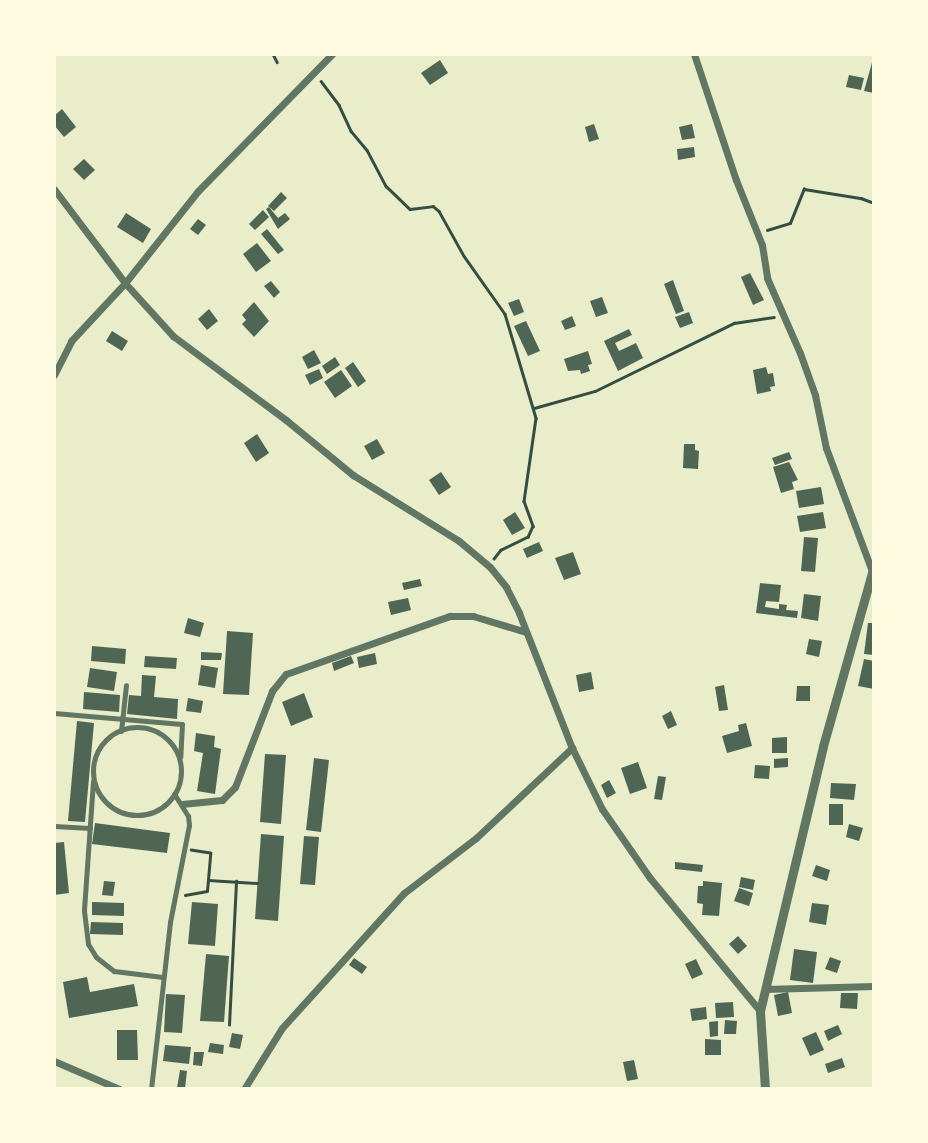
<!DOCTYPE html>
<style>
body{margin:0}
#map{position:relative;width:928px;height:1143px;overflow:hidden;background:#e9edc9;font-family:Mulish,sans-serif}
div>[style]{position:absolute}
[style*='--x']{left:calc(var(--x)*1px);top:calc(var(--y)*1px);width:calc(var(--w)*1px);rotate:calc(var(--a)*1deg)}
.building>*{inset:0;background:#4f6655}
.path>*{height:2.5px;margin:-1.25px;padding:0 1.25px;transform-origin:1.25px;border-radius:1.25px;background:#344e41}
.pedestrian>*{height:5px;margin:-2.5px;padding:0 2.5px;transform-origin:2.5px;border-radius:2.5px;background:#617663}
.pedestrian>.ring{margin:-2.5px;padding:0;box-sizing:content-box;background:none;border:5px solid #617663;border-radius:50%}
.minor>*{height:7px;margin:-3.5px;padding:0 3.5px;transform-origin:3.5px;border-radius:3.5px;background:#617663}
.tertiary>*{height:9px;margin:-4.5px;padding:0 4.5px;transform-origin:4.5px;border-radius:4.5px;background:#617663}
span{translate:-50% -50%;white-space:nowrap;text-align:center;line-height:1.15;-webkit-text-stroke:7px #fefae0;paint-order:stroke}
.frame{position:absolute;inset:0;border:56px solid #fefae0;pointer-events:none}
</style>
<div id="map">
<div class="building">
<i style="clip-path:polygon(873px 59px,874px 59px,874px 93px,864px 91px)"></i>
<i style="clip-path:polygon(440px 60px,448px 73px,430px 85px,421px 73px)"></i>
<i style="clip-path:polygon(849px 75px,864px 78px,861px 90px,846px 87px)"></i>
<i style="clip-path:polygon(62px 109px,76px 127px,64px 137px,54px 125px,54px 116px)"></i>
<i style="clip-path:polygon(594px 124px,599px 139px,589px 142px,585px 127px)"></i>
<i style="clip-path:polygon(692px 124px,695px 138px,682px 140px,679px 127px)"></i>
<i style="clip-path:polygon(694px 147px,695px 157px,678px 160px,677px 149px)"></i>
<i style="clip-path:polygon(84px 159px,95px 170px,84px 180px,73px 169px)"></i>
<i style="clip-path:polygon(281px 192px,287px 198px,274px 211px,268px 206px)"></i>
<i style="clip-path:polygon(269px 207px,278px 218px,285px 213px,290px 219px,278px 229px,266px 209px)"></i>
<i style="clip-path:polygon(263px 210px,269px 217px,255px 230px,249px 224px)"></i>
<i style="clip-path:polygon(126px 213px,151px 229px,143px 243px,117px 227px)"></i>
<i style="clip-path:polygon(198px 219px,206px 225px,198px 235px,190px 229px)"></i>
<i style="clip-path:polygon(267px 229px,284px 250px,278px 254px,261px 234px)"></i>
<i style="clip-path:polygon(257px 243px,271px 261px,256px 272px,243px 254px)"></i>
<i style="clip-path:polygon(750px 273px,764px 300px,753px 305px,741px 277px)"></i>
<i style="clip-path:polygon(673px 280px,684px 311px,676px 314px,664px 284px)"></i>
<i style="clip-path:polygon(271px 281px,280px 292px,274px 298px,264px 286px)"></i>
<i style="clip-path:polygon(602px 297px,608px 313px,596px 317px,590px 301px)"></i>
<i style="clip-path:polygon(519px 299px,524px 312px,514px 316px,508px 303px)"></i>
<i style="clip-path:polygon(254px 302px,269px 321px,254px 337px,242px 324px,246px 320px,242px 315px)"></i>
<i style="clip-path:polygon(209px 309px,218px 321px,207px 330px,198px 319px)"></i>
<i style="clip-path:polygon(689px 312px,693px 323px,680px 328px,675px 317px)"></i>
<i style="clip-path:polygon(572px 316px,576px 326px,565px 330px,561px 321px)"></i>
<i style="clip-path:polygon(526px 321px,540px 351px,528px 356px,514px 326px)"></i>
<i style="clip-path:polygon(629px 329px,632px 335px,615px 343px,619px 351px,636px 343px,643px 358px,618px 371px,604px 341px)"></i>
<i style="clip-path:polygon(112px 331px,128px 341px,122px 351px,106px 341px)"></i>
<i style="clip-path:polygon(314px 350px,321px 363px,308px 369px,302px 357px)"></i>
<i style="clip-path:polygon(588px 351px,592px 364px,588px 365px,590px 371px,581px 374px,580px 370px,568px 371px,564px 359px)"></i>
<i style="clip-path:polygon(335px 357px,340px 365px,327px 374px,322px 366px)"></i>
<i style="clip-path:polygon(353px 362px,366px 381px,358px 387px,345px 368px)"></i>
<i style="clip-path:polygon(766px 367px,768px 374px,773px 373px,775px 386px,770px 387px,771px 391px,757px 394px,753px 370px)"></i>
<i style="clip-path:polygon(319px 369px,323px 378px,310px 385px,305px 375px)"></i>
<i style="clip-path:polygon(341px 370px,352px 386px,335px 398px,324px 382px)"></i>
<i style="clip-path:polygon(257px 434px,269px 453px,256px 462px,244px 443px)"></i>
<i style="clip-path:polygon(377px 439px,385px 453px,372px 460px,364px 446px)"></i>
<i style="clip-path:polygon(684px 444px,695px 444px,695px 450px,699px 451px,698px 469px,683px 468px)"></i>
<i style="clip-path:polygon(789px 452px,792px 459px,775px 465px,772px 458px)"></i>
<i style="clip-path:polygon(789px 462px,798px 480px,792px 482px,794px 489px,781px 493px,773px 467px)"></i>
<i style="clip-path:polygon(441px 472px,451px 487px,439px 495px,429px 480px)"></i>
<i style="clip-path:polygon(821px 487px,824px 504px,799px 508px,796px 491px)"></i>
<i style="clip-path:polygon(515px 512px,525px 528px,512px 535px,503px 520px)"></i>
<i style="clip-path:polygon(823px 512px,826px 528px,800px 532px,797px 516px)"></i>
<i style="clip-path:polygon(804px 537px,818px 538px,815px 572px,801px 571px)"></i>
<i style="clip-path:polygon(539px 542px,543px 551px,527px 558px,523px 549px)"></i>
<i style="clip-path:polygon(573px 552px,581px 574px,564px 580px,555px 558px)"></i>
<i style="clip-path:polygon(420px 579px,422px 586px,404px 590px,402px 583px)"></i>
<i style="clip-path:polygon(760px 583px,781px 585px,779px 602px,766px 601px,765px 607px,779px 609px,779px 604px,787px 605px,786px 610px,798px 611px,797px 618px,756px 613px)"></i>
<i style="clip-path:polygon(804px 594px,821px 596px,818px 621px,801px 618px)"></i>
<i style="clip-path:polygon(408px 598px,411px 610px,391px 615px,388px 602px)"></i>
<i style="clip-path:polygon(188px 618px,204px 623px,200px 637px,184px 633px)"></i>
<i style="clip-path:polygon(868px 623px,874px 623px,874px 655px,864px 654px)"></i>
<i style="clip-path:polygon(227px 631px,253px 633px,249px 695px,223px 694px)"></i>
<i style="clip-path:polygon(809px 639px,822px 641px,819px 657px,806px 654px)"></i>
<i style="clip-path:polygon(92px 646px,126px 649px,125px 664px,91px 661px)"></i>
<i style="clip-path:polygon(201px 652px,222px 653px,221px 660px,201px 660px)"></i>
<i style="clip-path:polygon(375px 653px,377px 664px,359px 668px,357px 657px)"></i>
<i style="clip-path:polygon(145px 656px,177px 658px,176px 669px,144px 667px)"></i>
<i style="clip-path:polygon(351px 656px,354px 663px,334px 671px,332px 663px)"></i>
<i style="clip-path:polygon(864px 659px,874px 661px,874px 689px,858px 686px)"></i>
<i style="clip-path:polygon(201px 665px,218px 668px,215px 688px,198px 685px)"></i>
<i style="clip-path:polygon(90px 668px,117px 672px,114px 691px,87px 687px)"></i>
<i style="clip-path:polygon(591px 672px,594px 689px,579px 692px,576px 675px)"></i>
<i style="clip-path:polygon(142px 675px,156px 676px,154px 697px,178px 699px,177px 719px,127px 714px,129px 695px,141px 696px)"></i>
<i style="clip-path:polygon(724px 685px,728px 710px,719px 711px,715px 687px)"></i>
<i style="clip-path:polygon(797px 686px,810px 686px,810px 701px,796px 701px)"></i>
<i style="clip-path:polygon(84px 692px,120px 695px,119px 712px,83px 709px)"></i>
<i style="clip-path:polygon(304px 693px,313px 717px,291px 726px,282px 702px)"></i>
<i style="clip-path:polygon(188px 698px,203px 701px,201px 713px,186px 711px)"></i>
<i style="clip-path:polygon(671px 711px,677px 725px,668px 729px,662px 716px)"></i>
<i style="clip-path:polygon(77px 721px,94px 723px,85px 822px,68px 821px)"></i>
<i style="clip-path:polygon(746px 723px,752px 746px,727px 753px,722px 736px,739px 731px,738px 725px)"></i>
<i style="clip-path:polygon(196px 733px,215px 736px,214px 747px,221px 749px,215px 794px,197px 791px,203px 753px,194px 751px)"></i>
<i style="clip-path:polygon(787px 737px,787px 753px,772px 753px,772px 738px)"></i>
<i style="clip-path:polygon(265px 754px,286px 755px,281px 824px,260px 822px)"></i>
<i style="clip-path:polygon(314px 758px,329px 760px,321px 832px,306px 830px)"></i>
<i style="clip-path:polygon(788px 758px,788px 767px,774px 768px,774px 759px)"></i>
<i style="clip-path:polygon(638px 762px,647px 788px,630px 794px,621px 768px)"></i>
<i style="clip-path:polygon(755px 765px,770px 766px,769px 779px,754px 778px)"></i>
<i style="clip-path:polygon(658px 776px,666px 777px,662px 800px,654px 799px)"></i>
<i style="clip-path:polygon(609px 780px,616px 793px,607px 798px,601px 785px)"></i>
<i style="clip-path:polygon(831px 783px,856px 784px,854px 800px,830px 798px)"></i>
<i style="clip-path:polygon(829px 804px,843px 804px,843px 825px,829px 825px)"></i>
<i style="clip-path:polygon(95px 823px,170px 833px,167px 853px,92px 844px)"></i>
<i style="clip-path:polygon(849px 824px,863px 828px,859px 841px,846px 837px)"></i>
<i style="clip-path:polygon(261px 834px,284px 836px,278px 921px,255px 919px)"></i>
<i style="clip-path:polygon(304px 836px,319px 837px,315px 885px,300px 884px)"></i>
<i style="clip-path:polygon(64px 842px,69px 893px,54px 895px,54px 843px)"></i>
<i style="clip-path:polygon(675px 862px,703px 865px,702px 872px,675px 869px)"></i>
<i style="clip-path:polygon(816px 865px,830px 870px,827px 881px,812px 876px)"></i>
<i style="clip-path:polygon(741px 877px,755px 880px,753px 890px,739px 887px)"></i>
<i style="clip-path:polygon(104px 881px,115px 882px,113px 896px,102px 895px)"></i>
<i style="clip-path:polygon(703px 881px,722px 883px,719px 916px,702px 915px,703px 904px,697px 903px,698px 886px,703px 886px)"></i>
<i style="clip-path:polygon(739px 888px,753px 893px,749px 906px,734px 901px)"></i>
<i style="clip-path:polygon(92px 902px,124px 903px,124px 916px,92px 915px)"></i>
<i style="clip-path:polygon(192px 902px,218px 904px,215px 946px,188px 944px)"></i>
<i style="clip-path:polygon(812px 903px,829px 905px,826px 925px,809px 922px)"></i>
<i style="clip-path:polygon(91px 922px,123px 923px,123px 935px,90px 934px)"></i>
<i style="clip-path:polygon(738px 936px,747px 946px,738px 954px,729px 944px)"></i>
<i style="clip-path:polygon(794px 949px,817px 952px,813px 983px,790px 980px)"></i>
<i style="clip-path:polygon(206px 954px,229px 956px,224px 1022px,200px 1021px)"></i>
<i style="clip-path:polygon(830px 957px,841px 961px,837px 973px,825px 969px)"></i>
<i style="clip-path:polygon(354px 958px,367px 967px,362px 974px,349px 965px)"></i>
<i style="clip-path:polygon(696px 959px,703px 974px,692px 979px,685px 964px)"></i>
<i style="clip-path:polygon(87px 977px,90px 992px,134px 984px,138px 1006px,69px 1018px,63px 982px)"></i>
<i style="clip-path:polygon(788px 992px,792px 1013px,778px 1016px,774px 995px)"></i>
<i style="clip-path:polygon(841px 993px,858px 993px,857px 1009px,840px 1008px)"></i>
<i style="clip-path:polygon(166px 994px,185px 995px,182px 1033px,164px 1032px)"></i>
<i style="clip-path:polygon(733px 1002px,734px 1017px,716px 1018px,715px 1003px)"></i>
<i style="clip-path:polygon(706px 1007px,707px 1019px,692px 1021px,690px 1009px)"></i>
<i style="clip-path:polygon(725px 1020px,737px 1021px,736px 1034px,724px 1034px)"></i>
<i style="clip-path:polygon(718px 1021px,718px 1036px,710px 1037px,709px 1022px)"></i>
<i style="clip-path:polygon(838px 1025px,842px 1034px,828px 1041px,824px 1031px)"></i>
<i style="clip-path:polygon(117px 1030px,137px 1030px,138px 1060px,117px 1060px)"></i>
<i style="clip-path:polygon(816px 1032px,824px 1050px,810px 1056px,802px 1038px)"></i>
<i style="clip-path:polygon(232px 1033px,243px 1035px,240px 1049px,229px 1047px)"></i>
<i style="clip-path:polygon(705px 1039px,721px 1040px,721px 1055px,705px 1055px)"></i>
<i style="clip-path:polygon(210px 1043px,224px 1045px,223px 1054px,208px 1052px)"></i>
<i style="clip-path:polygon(165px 1045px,191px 1047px,189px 1064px,163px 1061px)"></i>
<i style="clip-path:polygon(194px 1052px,204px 1052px,202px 1066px,193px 1065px)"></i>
<i style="clip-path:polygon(842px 1058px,845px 1067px,828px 1073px,825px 1064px)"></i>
<i style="clip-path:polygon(634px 1060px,638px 1079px,627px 1081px,623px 1062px)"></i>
<i style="clip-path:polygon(180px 1070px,187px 1071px,185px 1088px,177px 1088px)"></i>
</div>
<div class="path">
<i style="--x:273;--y:54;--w:9;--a:63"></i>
<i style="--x:321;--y:81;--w:30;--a:53"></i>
<i style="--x:339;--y:105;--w:29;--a:65"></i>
<i style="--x:351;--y:131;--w:25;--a:50"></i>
<i style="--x:367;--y:150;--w:41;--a:62.2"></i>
<i style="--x:386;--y:186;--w:33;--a:44"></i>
<i style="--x:410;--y:209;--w:23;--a:-7"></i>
<i style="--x:433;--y:206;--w:8;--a:40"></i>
<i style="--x:439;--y:211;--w:51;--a:60.9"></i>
<i style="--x:464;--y:256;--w:71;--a:54.7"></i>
<i style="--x:505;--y:314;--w:109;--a:73.4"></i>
<i style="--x:536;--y:418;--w:84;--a:98.2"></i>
<i style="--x:524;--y:501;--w:27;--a:70"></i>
<i style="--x:533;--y:526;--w:12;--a:114"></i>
<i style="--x:528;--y:537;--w:30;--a:154"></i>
<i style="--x:501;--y:550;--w:11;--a:128"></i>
<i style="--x:767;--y:230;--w:24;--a:-17"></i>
<i style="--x:790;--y:223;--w:37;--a:-68"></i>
<i style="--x:804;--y:189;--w:58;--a:9"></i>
<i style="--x:861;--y:198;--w:14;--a:21"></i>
<i style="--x:534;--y:408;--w:63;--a:-15.6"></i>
<i style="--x:595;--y:391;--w:155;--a:-26.1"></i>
<i style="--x:734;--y:323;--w:40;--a:-8.5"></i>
<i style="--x:208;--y:880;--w:49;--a:3.5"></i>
<i style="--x:185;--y:895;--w:22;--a:-10"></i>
<i style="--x:207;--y:891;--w:38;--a:-85"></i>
<i style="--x:210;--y:853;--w:19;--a:-171"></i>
<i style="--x:229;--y:1025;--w:144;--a:-87.2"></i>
</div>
<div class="pedestrian">
<i style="--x:54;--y:713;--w:128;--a:4.9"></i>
<i style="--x:182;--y:724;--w:33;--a:93"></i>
<i class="ring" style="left:93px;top:727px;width:83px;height:83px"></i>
<i style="--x:121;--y:731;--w:46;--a:-83.8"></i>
<i style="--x:93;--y:781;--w:130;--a:94"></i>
<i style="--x:84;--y:911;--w:33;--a:83"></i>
<i style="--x:88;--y:944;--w:15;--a:58"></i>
<i style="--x:96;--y:957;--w:23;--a:38"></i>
<i style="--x:114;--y:971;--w:49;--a:7"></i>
<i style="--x:54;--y:826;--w:36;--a:3"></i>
<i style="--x:151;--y:1089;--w:168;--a:-83.5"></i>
<i style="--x:170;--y:922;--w:99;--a:-78.9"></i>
<i style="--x:189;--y:825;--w:9;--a:-96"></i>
<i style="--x:188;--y:816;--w:26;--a:-122"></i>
</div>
<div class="minor">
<i style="--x:694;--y:54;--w:133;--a:71.6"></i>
<i style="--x:736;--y:180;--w:70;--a:68.2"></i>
<i style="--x:762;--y:245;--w:33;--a:81"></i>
<i style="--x:767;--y:278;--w:82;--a:66.3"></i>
<i style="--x:800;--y:353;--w:45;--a:70.3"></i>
<i style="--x:815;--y:395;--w:54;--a:78.3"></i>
<i style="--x:826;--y:448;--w:131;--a:69.5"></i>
<i style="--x:54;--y:189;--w:118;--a:52.9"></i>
<i style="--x:125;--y:283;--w:72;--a:47.8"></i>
<i style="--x:173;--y:336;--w:141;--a:36.6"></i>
<i style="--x:286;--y:420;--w:87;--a:39.4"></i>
<i style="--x:353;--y:475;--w:125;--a:31.9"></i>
<i style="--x:459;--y:541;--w:40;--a:40"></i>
<i style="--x:490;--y:567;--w:26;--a:51"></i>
<i style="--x:506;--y:587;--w:29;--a:63"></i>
<i style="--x:519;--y:613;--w:145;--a:68.6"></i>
<i style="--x:572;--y:748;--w:68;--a:63.8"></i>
<i style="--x:602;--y:809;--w:84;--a:55.2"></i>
<i style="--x:650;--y:878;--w:173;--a:50.4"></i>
<i style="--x:54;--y:375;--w:38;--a:-63"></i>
<i style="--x:71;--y:341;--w:79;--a:-47"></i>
<i style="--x:125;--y:283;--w:117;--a:-51.6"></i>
<i style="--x:198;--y:191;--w:192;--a:-45.6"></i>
<i style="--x:182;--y:804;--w:40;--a:-5.7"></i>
<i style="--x:222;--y:800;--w:18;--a:-45"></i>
<i style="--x:235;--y:787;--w:103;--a:-68.9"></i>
<i style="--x:272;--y:691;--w:22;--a:-51"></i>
<i style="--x:286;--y:674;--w:174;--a:-19.5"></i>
<i style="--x:450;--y:616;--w:23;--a:0"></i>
<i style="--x:473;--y:616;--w:55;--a:16.8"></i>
<i style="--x:765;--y:989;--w:109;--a:-1.6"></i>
<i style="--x:54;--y:1061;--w:71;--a:23.3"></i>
<i style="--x:244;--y:1089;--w:72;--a:-58.1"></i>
<i style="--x:282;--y:1028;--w:182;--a:-47.9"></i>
<i style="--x:404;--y:893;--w:91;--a:-37.4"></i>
<i style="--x:476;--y:838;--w:132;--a:-43.2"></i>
</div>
<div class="tertiary">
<i style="--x:765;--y:1089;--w:78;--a:-93.7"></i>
<i style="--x:760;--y:1011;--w:272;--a:-76.6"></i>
<i style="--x:823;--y:746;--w:187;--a:-74.2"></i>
</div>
<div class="frame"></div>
</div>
